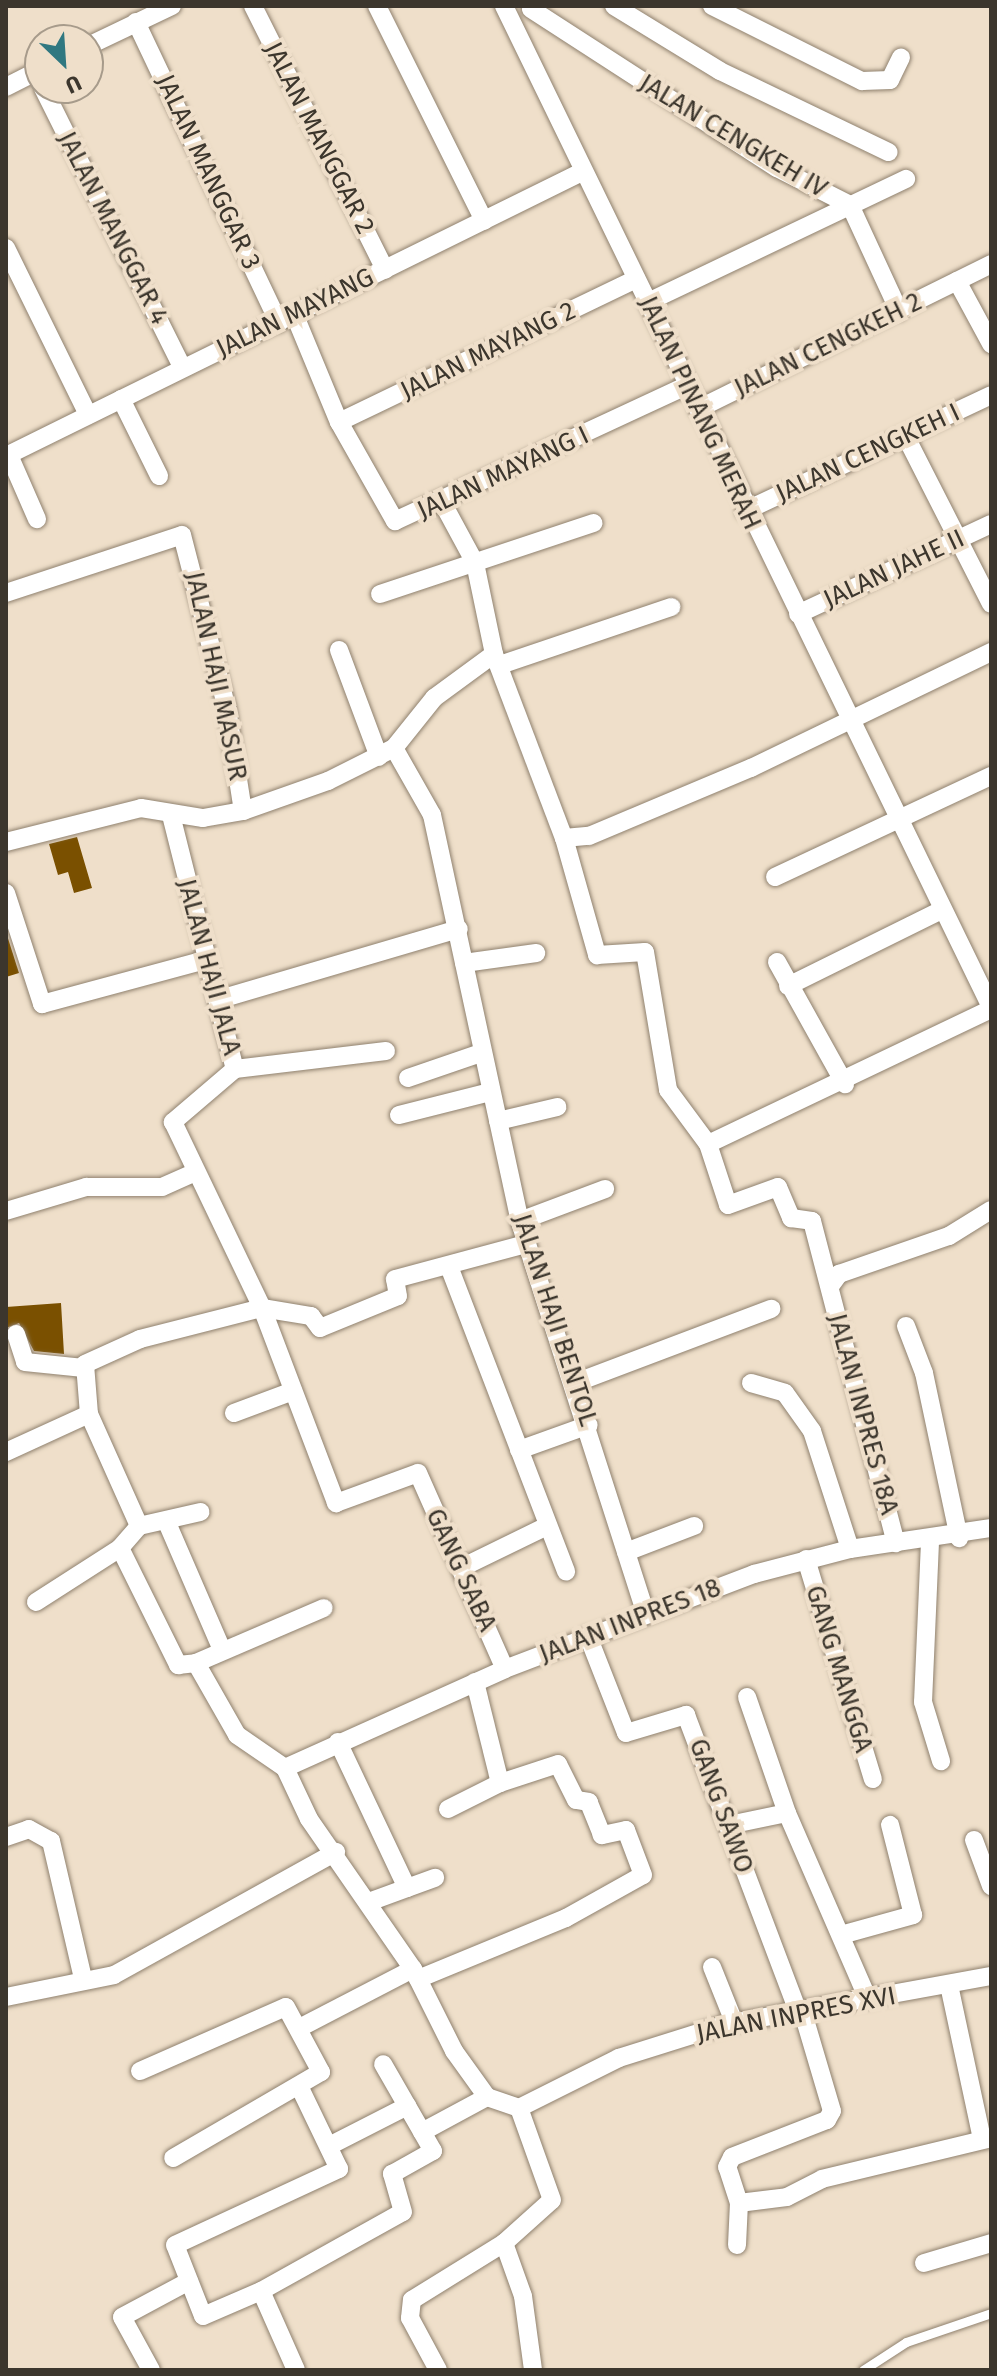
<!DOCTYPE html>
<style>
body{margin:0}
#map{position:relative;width:997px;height:2376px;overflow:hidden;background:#efdfca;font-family:"Fira Sans",sans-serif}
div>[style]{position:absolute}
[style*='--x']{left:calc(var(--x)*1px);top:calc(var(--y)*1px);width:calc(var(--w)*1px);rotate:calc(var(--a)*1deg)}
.building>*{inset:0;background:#7a5000}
.roads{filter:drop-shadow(0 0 2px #8f816e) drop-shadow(0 0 2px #8f816e)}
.lane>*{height:9px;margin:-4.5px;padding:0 4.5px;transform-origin:4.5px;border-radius:4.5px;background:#fff}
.street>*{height:18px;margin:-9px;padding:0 9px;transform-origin:9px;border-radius:9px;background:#fff}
span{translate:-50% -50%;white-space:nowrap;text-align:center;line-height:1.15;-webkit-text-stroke:8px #efdfca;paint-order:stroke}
.street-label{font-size:26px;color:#3c362d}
.frame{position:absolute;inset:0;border:8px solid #3c362d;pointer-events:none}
.north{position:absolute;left:24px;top:24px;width:80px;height:80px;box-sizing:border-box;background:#efdfca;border:2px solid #a79b8b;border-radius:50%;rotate:155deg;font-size:22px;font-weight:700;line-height:32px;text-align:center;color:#3c362d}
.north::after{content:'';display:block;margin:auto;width:28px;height:36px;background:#307881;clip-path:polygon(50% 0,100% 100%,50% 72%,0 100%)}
</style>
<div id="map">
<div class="building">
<i style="clip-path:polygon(77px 837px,92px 888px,74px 893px,68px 872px,58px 875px,49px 844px)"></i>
<i style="clip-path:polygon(6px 932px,19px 973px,6px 977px)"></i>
<i style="clip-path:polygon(61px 1303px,64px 1354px,34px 1351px,19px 1323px,6px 1328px,6px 1307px)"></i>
</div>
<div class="roads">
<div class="lane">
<i style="--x:863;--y:2370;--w:51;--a:-33.1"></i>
<i style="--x:906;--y:2342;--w:90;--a:-18.8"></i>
</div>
<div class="street">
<i style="--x:253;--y:6;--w:295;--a:63.4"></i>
<i style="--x:377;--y:6;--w:240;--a:63.5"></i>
<i style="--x:504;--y:6;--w:1113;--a:64.06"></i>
<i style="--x:614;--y:6;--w:124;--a:31.5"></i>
<i style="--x:720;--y:71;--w:187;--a:25.7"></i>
<i style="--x:712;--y:6;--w:168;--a:26.6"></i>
<i style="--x:862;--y:81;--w:28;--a:-2"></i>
<i style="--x:890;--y:80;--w:25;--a:-64"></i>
<i style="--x:531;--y:9;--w:293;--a:32.9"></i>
<i style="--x:777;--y:168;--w:82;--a:26.9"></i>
<i style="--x:850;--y:205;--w:117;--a:65.2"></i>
<i style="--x:136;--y:22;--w:333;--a:64.6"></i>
<i style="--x:88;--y:46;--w:93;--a:-25.5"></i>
<i style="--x:6;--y:87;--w:38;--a:-27"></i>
<i style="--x:43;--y:88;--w:312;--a:63.5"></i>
<i style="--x:6;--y:248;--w:186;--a:63.8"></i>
<i style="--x:957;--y:281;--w:72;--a:61.6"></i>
<i style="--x:648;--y:302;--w:286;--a:-25.5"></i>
<i style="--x:295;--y:316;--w:115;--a:67.5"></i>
<i style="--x:339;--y:422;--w:114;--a:60.5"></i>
<i style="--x:395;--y:521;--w:323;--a:-24.9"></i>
<i style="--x:121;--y:399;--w:86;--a:63.7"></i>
<i style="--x:698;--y:409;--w:327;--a:-26.3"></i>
<i style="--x:339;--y:422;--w:330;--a:-25.7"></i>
<i style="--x:906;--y:437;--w:187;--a:63"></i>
<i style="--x:9;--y:455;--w:70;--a:66.4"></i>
<i style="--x:6;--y:456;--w:644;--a:-26.25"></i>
<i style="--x:441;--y:500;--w:72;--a:61.6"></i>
<i style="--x:475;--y:563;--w:93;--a:78.2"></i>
<i style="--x:494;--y:654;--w:197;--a:69.2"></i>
<i style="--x:564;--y:838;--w:122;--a:74.2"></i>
<i style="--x:597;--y:955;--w:48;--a:-3.6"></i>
<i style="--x:645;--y:952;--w:140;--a:80.5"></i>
<i style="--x:668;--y:1090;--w:67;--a:53.5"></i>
<i style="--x:708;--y:1144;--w:64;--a:71.8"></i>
<i style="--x:728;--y:1205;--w:53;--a:-19.8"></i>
<i style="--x:778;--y:1187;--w:34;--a:67"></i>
<i style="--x:791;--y:1218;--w:21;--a:8"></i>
<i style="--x:812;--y:1221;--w:333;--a:75.4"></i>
<i style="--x:745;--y:511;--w:272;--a:-25.2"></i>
<i style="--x:6;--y:593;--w:185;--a:-18.2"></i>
<i style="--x:182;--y:535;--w:180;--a:75.5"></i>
<i style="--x:227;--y:709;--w:103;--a:81.1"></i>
<i style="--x:380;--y:594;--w:225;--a:-18.4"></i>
<i style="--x:798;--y:614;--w:213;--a:-25"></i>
<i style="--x:339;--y:650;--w:114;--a:69.5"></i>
<i style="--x:500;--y:665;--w:181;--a:-18.7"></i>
<i style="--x:394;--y:748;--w:77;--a:60.4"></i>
<i style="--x:432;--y:815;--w:416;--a:77.8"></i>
<i style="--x:520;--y:1222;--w:412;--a:72.2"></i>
<i style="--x:171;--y:815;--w:262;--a:75.9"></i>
<i style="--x:235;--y:1069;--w:82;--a:139.5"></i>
<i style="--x:173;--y:1122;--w:206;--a:64.4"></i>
<i style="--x:262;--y:1308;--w:209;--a:69.2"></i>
<i style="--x:336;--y:1503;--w:87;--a:-20.1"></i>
<i style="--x:418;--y:1473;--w:214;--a:66.1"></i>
<i style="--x:564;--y:838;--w:25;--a:-5"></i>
<i style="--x:589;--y:836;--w:176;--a:-22.8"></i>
<i style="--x:751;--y:768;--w:267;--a:-25.8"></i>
<i style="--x:6;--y:842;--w:139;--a:-14.1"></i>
<i style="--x:141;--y:808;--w:63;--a:9.2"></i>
<i style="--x:203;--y:818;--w:41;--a:-9.9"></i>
<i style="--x:243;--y:811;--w:90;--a:-19.4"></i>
<i style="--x:328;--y:781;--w:74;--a:-26.6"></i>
<i style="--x:394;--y:748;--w:64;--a:-51.3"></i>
<i style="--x:434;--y:698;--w:74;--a:-36.3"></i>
<i style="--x:775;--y:877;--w:238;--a:-25.1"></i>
<i style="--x:6;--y:893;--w:117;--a:72"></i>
<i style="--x:42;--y:1004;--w:169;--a:-15.1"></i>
<i style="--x:777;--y:962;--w:140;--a:60.9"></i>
<i style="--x:464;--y:963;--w:73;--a:-7.9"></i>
<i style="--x:788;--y:986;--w:172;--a:-26.3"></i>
<i style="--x:217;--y:1000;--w:252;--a:-16.4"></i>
<i style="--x:235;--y:1069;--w:152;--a:-6.8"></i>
<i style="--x:408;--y:1078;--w:77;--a:-18.9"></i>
<i style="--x:399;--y:1115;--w:94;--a:-14.2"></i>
<i style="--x:498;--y:1121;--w:61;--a:-13.3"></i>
<i style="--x:708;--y:1144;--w:314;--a:-25.5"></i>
<i style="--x:6;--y:1211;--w:84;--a:-16.7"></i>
<i style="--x:86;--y:1187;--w:76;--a:0"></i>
<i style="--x:162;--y:1187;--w:36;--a:-24"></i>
<i style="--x:520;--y:1221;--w:91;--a:-20.6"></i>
<i style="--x:450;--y:1269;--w:324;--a:69"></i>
<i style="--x:831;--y:1285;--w:14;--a:-54"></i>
<i style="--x:839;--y:1274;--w:116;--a:-19.1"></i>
<i style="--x:949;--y:1236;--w:49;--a:-31.8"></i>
<i style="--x:906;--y:1326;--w:50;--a:69"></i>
<i style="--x:924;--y:1373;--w:169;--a:78"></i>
<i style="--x:16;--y:1334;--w:29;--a:72"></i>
<i style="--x:25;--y:1362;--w:59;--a:5.8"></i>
<i style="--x:575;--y:1383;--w:210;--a:-20.7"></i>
<i style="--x:751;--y:1383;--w:35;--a:16"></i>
<i style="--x:785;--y:1393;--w:47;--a:54.6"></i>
<i style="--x:812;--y:1431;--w:124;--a:72.1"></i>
<i style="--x:234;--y:1413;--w:63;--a:-20.4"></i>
<i style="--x:89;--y:1414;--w:123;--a:65.9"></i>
<i style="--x:519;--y:1450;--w:74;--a:-19.7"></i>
<i style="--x:6;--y:1452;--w:91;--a:-24.6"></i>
<i style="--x:89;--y:1414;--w:50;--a:-94.6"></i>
<i style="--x:85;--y:1364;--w:60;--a:-24.4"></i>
<i style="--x:140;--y:1339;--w:126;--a:-14.3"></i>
<i style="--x:262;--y:1308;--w:50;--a:9.3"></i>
<i style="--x:311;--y:1316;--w:15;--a:53"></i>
<i style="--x:320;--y:1328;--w:84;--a:-22.3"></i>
<i style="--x:398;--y:1296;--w:17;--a:-100"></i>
<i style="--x:395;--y:1279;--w:136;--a:-15"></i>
<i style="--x:168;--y:1525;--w:136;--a:66.6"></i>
<i style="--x:930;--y:1542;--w:160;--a:92.5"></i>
<i style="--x:923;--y:1702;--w:62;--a:73"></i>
<i style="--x:120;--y:1548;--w:131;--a:63.6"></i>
<i style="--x:178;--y:1665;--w:18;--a:-6"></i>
<i style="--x:196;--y:1663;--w:83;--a:60.3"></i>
<i style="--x:237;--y:1735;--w:58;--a:34.5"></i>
<i style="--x:285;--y:1768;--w:56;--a:64.8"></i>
<i style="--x:309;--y:1819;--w:183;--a:55.3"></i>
<i style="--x:413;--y:1969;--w:92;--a:63.4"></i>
<i style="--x:454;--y:2051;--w:57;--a:54.3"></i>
<i style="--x:487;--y:2097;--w:34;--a:19"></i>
<i style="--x:626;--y:1552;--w:73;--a:-20.9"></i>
<i style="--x:806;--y:1559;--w:230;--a:73.1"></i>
<i style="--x:465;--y:1566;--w:91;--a:-26"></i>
<i style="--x:36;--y:1602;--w:100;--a:-32.7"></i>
<i style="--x:120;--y:1548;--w:29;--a:-49"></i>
<i style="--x:139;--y:1526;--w:63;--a:-12.9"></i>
<i style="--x:588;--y:1636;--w:104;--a:68.6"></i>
<i style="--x:626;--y:1733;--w:63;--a:-16.7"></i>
<i style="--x:686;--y:1715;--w:316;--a:69.3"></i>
<i style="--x:196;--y:1663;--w:139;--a:-23.3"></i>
<i style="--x:747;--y:1697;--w:123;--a:71"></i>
<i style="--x:787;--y:1813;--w:203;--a:66.5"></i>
<i style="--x:338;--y:1742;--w:161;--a:64.7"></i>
<i style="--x:407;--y:1888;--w:40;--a:159.8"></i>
<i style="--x:285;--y:1768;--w:241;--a:-24.2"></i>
<i style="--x:505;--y:1669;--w:267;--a:-20.9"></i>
<i style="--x:754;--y:1574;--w:99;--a:-14.6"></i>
<i style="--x:850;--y:1549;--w:143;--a:-8.5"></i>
<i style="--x:448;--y:1809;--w:58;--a:-26.6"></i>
<i style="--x:729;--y:1825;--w:59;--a:-11.7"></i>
<i style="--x:6;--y:1837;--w:24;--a:-19"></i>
<i style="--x:29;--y:1829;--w:25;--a:29"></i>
<i style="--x:51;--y:1841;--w:141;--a:76.9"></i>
<i style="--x:974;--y:1840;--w:49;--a:69.7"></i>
<i style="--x:407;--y:1888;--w:30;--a:-20"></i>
<i style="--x:841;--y:1935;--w:75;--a:-15.5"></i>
<i style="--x:913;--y:1915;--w:93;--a:-104.3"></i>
<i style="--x:712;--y:1967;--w:59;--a:68.2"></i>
<i style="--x:418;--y:1979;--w:160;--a:-22.4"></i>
<i style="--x:566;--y:1918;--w:88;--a:-29.2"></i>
<i style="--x:643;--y:1875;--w:48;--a:-110.7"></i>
<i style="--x:626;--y:1830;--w:25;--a:168"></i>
<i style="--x:602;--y:1835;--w:35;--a:-112"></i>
<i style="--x:589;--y:1802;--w:13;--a:-171"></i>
<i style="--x:576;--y:1800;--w:40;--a:-116.6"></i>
<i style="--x:558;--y:1764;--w:61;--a:161.9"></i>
<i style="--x:500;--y:1783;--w:104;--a:-103.9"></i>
<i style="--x:949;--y:1985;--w:157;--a:77.9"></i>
<i style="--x:6;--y:1997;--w:110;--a:-11.5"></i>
<i style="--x:114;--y:1975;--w:254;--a:-29"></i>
<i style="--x:301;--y:2027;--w:126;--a:-27.4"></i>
<i style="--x:140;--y:2071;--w:159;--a:-23.7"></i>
<i style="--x:286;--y:2007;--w:74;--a:61.7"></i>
<i style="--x:321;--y:2072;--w:171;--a:149.8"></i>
<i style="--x:519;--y:2108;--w:112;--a:-26.6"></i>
<i style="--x:619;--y:2058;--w:113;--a:-17.5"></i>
<i style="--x:727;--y:2024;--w:268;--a:-10.3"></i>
<i style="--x:422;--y:2132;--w:74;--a:-28.3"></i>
<i style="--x:329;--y:2146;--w:88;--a:-27.1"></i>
<i style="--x:739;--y:2203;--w:38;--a:-108"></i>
<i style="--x:727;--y:2167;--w:11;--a:-63"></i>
<i style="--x:732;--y:2157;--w:102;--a:-21.3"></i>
<i style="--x:827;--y:2120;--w:10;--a:-61"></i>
<i style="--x:832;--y:2111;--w:105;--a:-106.5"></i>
<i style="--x:504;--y:2243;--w:64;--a:-41.9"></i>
<i style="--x:552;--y:2200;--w:98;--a:-109.7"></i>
<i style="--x:737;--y:2245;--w:42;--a:-87.3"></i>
<i style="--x:739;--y:2203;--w:48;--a:-7.1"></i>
<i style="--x:787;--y:2197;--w:39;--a:-27"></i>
<i style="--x:822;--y:2179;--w:174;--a:-13.6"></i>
<i style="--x:924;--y:2263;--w:70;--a:-16.6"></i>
<i style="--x:261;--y:2291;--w:63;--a:156.7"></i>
<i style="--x:203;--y:2316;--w:76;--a:-111.5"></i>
<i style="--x:175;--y:2245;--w:181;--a:-24.9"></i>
<i style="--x:339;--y:2169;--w:92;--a:-115.7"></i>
<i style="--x:151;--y:2370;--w:60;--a:-118.7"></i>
<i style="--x:122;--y:2317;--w:76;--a:-28.2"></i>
<i style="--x:296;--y:2370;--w:86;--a:-113.9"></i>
<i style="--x:261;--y:2291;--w:162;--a:-29.1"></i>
<i style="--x:403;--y:2212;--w:40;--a:-106"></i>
<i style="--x:392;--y:2174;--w:47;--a:-29.3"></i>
<i style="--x:433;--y:2151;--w:100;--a:-119.9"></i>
<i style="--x:438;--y:2370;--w:59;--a:-118.3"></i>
<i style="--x:410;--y:2318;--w:18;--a:-84"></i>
<i style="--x:412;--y:2300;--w:108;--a:-31.8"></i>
<i style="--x:504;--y:2243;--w:56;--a:70.3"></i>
<i style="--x:523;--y:2296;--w:75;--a:82.3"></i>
</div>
</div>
<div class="street-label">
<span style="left:733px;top:136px;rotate:31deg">JALAN CENGKEH IV</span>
<span style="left:319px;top:138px;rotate:63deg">JALAN MANGGAR 2</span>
<span style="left:208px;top:172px;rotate:65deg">JALAN MANGGAR 3</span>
<span style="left:113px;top:228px;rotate:63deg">JALAN MANGGAR 4</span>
<span style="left:295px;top:313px;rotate:-26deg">JALAN MAYANG</span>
<span style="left:828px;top:345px;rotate:-26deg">JALAN CENGKEH 2</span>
<span style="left:488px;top:351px;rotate:-26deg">JALAN MAYANG 2</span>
<span style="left:700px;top:413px;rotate:65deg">JALAN PINANG MERAH</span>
<span style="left:868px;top:453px;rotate:-25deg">JALAN CENGKEH I</span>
<span style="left:503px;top:473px;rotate:-25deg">JALAN MAYANG I</span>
<span style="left:894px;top:569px;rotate:-25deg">JALAN JAHE II</span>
<span style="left:216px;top:676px;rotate:78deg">JALAN HAJI MASUR</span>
<span style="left:209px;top:967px;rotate:75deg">JALAN HAJI JALA</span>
<span style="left:555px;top:1320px;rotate:72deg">JALAN HAJI BENTOL</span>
<span style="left:863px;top:1414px;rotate:75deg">JALAN INPRES 18A</span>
<span style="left:461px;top:1570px;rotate:65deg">GANG SABA</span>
<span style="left:630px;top:1621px;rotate:-21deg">JALAN INPRES 18</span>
<span style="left:839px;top:1669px;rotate:73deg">GANG MANGGA</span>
<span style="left:721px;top:1806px;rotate:70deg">GANG SAWO</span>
<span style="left:796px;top:2015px;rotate:-11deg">JALAN INPRES XVI</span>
</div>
<div class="frame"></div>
<div class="north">U</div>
</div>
